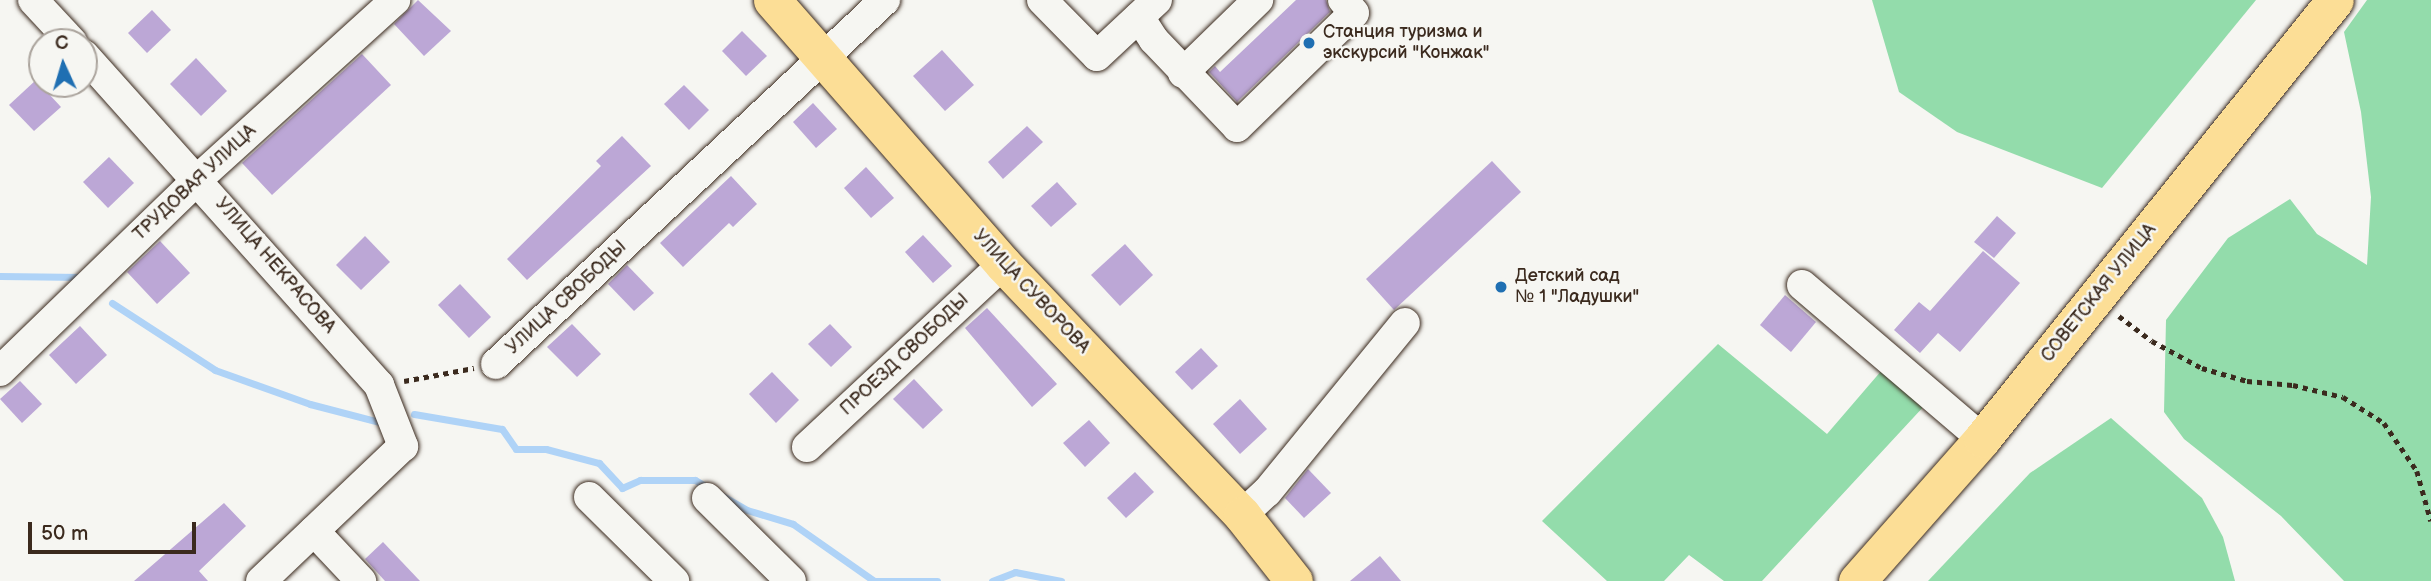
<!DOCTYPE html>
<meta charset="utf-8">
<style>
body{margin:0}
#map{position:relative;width:2431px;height:581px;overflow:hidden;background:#f6f6f2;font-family:"Balsamiq Sans",sans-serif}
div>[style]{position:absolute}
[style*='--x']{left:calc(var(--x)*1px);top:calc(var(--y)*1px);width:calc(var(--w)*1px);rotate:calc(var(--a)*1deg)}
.green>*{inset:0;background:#93dcab}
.stream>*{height:7px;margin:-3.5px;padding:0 3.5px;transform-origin:3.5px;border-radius:3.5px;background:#afd3f7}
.building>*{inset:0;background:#bca7d6}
.path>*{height:4.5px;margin-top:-2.25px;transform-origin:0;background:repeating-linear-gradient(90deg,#3b2a1e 0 5px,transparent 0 10px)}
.roads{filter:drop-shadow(0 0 2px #3b2a1e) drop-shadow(0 0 2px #3b2a1e)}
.minor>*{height:30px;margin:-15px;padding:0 15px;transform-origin:15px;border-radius:15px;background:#f6f6f2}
.major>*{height:37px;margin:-18.5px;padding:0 18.5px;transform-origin:18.5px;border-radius:18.5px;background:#fcde96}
.dots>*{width:19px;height:19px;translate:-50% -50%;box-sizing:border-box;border:4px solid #f6f6f2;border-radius:50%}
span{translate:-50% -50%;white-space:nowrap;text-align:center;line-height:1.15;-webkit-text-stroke:5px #f6f6f2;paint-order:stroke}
.poi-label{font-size:18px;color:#3b2a1e}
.left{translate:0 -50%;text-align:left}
.street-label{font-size:18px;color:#3b2a1e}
.north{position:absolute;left:28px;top:28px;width:70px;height:70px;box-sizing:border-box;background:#f6f6f2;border:2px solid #aba49d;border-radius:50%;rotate:356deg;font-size:19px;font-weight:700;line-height:28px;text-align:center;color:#3b2a1e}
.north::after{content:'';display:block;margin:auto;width:24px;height:32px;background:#1f6fb2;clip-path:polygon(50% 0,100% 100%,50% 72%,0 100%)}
.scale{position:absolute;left:28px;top:522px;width:168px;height:32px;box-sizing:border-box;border:4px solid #3b2a1e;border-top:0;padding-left:9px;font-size:21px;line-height:24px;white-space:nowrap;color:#3b2a1e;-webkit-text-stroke:5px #f6f6f2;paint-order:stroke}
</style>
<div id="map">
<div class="green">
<i style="clip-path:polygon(1872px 0,2256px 0,2102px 188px,1957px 132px,1899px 92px)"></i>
<i style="clip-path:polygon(2367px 0,2431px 0,2431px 581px,2344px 581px,2281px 516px,2184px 439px,2164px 412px,2166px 320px,2228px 238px,2290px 199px,2317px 234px,2367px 265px,2371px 197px,2361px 112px,2344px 32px)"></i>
<i style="clip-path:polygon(1718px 344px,1827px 434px,1882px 370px,1926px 404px,1762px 581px,1724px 581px,1689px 555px,1664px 581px,1607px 581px,1542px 521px)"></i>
<i style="clip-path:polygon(2111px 418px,2202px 498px,2223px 537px,2235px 581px,1928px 581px,2030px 473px)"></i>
</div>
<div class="stream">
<i style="--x:0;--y:276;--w:83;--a:0.7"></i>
<i style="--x:112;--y:303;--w:123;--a:33"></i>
<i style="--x:215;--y:370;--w:101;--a:19.7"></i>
<i style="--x:310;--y:404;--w:75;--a:14.6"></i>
<i style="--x:414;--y:414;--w:89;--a:9.7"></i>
<i style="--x:502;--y:429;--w:24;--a:55"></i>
<i style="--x:516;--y:449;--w:30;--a:0"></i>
<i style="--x:546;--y:449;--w:55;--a:14.8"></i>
<i style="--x:599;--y:463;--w:34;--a:47"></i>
<i style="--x:622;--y:488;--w:20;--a:-24"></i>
<i style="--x:640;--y:480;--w:55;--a:0"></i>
<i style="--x:695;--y:480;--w:60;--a:30"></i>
<i style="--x:747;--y:510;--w:48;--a:16.9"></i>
<i style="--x:793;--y:524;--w:99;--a:35.1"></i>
<i style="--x:874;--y:581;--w:63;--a:0"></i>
<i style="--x:992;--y:581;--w:25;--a:-21"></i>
<i style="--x:1015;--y:572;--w:47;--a:11.1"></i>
</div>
<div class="building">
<i style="clip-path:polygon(418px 0,451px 31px,424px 56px,394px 24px)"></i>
<i style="clip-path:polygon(1296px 0,1326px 0,1330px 12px,1237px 102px,1209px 72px,1215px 66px,1220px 72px)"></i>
<i style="clip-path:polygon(152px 10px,171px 30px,147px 53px,128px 33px)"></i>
<i style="clip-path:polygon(742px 31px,767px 56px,746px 76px,722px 51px)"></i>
<i style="clip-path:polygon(942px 50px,974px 85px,945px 111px,913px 76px)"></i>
<i style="clip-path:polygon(362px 54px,391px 85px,272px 195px,242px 163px)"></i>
<i style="clip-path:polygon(196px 58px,227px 91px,201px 116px,170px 84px)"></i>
<i style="clip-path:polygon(36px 80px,61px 107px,34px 131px,9px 105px)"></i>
<i style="clip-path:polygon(684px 85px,709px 110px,689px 130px,664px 104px)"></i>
<i style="clip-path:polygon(813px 103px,837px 129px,816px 148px,793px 122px)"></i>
<i style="clip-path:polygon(1027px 126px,1043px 142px,1003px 179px,988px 162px)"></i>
<i style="clip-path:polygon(622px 136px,651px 166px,527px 280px,507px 259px,601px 166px,596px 161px)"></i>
<i style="clip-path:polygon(109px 157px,134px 183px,108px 208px,83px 182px)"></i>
<i style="clip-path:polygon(1492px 161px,1521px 192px,1394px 310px,1366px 279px)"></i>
<i style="clip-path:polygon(866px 167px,894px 198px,871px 218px,844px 188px)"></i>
<i style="clip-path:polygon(731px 176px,757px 204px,733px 227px,729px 223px,683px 267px,660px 243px)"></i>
<i style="clip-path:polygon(1057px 182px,1077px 204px,1051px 227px,1031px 206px)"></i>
<i style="clip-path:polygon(1997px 216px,2016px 233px,1994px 258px,1974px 242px)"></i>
<i style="clip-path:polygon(923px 235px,952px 266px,933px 283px,905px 252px)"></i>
<i style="clip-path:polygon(365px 236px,390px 262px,361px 290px,336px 265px)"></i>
<i style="clip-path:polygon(160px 241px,190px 273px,157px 304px,127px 272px)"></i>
<i style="clip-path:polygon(1125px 244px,1153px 275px,1120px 306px,1091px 275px)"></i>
<i style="clip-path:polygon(1983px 251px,2020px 283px,1960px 352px,1938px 333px,1920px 353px,1894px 330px,1919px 302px,1930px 311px)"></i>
<i style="clip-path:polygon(627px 265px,654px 293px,634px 311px,608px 284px)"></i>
<i style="clip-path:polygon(460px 284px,491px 317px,469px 338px,438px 305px)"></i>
<i style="clip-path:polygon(1785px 295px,1816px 322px,1791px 352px,1760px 325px)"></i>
<i style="clip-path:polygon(987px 308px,1057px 384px,1032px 407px,965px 328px)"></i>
<i style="clip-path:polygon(572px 324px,601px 354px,577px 377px,547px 347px)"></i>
<i style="clip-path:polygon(830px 324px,852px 347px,831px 367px,808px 344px)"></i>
<i style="clip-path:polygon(80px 326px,107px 355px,76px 384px,49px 355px)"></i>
<i style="clip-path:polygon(1201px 348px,1218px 366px,1192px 390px,1175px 372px)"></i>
<i style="clip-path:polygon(772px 372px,799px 400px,776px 423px,749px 394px)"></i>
<i style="clip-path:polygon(914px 379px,943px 410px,923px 429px,893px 399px)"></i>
<i style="clip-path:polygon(20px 381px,42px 404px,22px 423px,0 399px)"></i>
<i style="clip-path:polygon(1240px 399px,1267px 429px,1240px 454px,1213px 424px)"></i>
<i style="clip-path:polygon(1089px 420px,1110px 443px,1085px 467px,1063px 443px)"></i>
<i style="clip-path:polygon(1308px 469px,1331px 493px,1304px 518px,1285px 498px)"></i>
<i style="clip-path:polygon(1135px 472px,1154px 492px,1126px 518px,1107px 498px)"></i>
<i style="clip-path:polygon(224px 503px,246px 526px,199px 571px,208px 581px,134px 581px)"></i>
<i style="clip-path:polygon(383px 542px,420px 581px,385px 581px,365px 559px)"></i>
<i style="clip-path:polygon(1380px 556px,1401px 581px,1350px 581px)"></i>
</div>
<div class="path">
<i style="--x:2119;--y:316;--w:41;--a:37.1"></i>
<i style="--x:2152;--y:341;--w:57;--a:28.4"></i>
<i style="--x:2202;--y:368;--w:47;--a:16.1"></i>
<i style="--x:2247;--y:381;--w:46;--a:5"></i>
<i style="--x:2293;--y:385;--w:51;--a:13.5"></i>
<i style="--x:2343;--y:397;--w:49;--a:32.4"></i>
<i style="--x:2384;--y:423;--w:58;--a:55.5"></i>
<i style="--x:2417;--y:471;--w:52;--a:74.4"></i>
<i style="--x:404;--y:381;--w:71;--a:-10.5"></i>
</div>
<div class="roads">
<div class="minor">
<i style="--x:33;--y:0;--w:57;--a:47.1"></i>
<i style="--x:1042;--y:0;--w:78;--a:45.5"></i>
<i style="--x:1097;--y:56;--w:82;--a:-43"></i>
<i style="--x:1139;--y:17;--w:27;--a:57"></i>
<i style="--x:1154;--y:40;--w:120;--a:46.3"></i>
<i style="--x:1237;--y:127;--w:163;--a:-44.3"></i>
<i style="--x:1354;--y:13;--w:17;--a:-130"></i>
<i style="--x:84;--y:55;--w:443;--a:48.2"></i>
<i style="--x:379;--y:385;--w:66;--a:68.5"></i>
<i style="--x:403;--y:446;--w:196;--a:136.4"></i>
<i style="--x:1183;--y:73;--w:105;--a:-44.2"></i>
<i style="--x:1802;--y:285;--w:237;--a:40.5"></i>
<i style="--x:496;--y:364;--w:533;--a:-43.1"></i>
<i style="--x:0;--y:371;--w:277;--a:-44.1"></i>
<i style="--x:199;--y:178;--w:265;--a:-42.2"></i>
<i style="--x:807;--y:447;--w:268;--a:-43"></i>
<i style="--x:589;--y:497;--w:120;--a:44.7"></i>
<i style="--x:707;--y:498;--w:118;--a:44.7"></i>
<i style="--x:1242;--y:515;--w:34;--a:-43"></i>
<i style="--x:1267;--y:492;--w:218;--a:-50.8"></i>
<i style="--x:314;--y:531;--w:69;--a:46.8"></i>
</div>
<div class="major">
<i style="--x:772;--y:0;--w:351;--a:48.8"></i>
<i style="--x:1003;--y:264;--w:347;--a:46.4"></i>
<i style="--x:1242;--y:515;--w:84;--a:51.8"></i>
<i style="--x:1857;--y:581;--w:189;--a:-48.6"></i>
<i style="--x:1982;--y:439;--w:563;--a:-51.2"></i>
</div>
</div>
<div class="dots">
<i style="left:1309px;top:43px;background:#1f6fb2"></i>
<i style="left:1501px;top:287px;background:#1f6fb2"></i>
</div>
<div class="poi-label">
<span class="left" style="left:1323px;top:43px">Станция туризма и<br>экскурсий "Конжак"</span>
<span class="left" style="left:1515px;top:287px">Детский сад<br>№ 1 "Ладушки"</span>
</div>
<div class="street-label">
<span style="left:195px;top:183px;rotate:-43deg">ТРУДОВАЯ УЛИЦА</span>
<span style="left:275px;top:266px;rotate:49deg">УЛИЦА НЕКРАСОВА</span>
<span style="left:1031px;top:292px;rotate:47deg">УЛИЦА СУВОРОВА</span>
<span style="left:2099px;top:293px;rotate:-51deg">СОВЕТСКАЯ УЛИЦА</span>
<span style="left:567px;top:298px;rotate:-43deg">УЛИЦА СВОБОДЫ</span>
<span style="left:905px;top:355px;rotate:-43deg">ПРОЕЗД СВОБОДЫ</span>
</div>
<div class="north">С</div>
<div class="scale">50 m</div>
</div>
